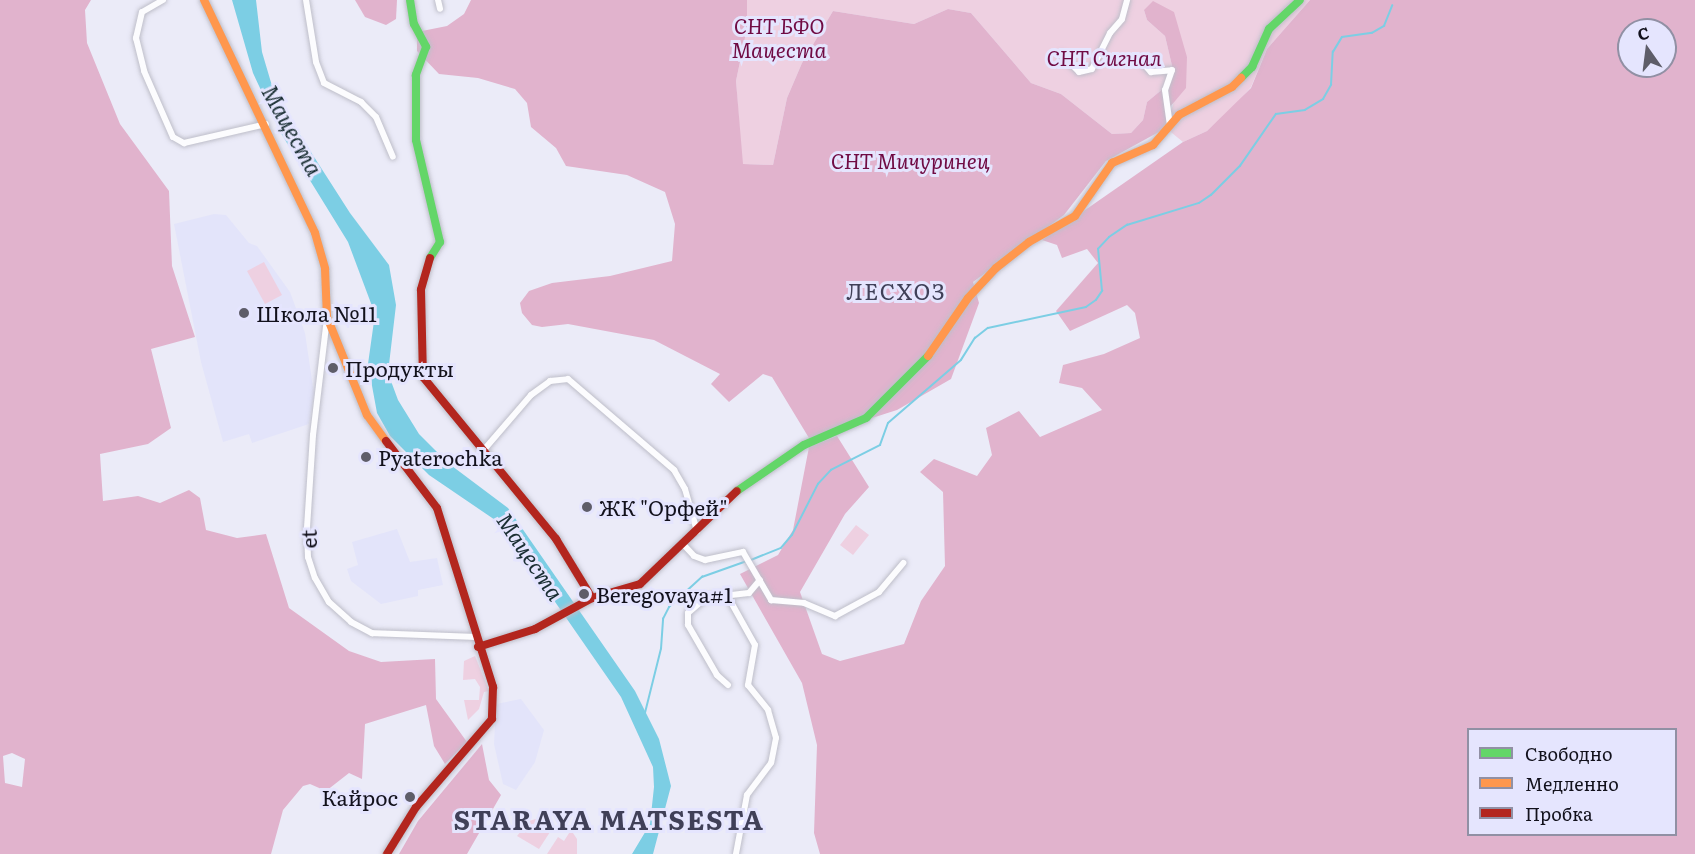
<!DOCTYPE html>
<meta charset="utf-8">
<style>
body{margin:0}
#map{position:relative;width:1695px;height:854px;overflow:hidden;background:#ebebf8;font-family:Literata,serif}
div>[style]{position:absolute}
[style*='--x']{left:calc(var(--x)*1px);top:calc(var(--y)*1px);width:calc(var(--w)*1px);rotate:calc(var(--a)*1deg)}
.built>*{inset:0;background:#e3e4fa}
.green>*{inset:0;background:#eed0e1}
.forest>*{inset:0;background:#e1b3cd}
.water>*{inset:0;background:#7ccee4}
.stream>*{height:1.5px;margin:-0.75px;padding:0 0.75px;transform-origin:0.75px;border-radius:0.75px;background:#7ccee4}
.roads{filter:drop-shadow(0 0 2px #bebec9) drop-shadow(0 0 2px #bebec9)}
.street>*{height:6px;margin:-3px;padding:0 3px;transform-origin:3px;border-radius:3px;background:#fcfcfe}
.fast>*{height:8px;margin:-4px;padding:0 4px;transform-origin:4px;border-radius:4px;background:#63d668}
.slow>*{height:8px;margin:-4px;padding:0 4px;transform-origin:4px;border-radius:4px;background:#ff974d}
.jam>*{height:8px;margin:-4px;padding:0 4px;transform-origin:4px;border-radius:4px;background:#b3261e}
.dots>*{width:16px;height:16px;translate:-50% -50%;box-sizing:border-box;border:3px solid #e5e5fe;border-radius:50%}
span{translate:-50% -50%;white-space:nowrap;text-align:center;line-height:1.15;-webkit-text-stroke:6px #e5e5fe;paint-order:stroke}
.park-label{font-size:21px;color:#700b44;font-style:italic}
.poi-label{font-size:21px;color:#12111c}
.left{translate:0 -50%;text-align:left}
.right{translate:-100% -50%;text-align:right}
.street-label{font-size:21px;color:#12111c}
.water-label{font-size:22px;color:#1a2e33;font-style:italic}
.neighbourhood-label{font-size:22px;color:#404058;letter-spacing:1.5px}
.district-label{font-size:27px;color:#404058;font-weight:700;letter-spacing:1.5px}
.legend{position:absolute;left:1467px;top:728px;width:210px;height:108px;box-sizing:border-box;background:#e5e5fe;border:2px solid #9190a4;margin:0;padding:8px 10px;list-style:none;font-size:18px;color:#12111c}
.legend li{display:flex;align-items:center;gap:12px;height:30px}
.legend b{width:30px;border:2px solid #9190a4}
.north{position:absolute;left:1617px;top:18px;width:60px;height:60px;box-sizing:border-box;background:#e5e5fe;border:2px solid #9190a4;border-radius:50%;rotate:346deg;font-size:16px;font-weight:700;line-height:24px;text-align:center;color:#12111c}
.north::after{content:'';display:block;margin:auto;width:21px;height:27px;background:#5e5d69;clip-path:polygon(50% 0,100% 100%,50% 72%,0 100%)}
</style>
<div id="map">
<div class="built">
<i style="clip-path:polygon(214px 214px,226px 215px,249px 243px,257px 246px,290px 292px,305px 333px,314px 394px,309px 424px,252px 443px,249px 434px,223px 442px,201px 362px,174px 224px)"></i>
<i style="clip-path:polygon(397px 529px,410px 562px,437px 558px,443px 585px,418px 590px,418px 596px,381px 604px,351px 581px,347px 569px,358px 565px,352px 542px)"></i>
<i style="clip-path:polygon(521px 699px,544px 730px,535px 762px,516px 790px,503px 784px,494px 744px,496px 704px)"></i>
</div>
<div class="green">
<i style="clip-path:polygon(747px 0,1310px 0,1267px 49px,1251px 87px,1238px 102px,1207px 131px,1183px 142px,1166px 128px,1187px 57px,1144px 10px,1147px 20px,1165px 36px,1174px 74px,1170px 83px,1147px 102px,1143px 120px,1131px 133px,1112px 134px,1061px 94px,1031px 83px,971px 13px,948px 9px,914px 24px,833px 11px,802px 63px,787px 98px,773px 165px,742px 164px,736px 81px,747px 28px)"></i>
<i style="clip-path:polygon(264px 262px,282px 295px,265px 304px,247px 271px)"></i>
<i style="clip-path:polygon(856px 525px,869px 535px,853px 555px,840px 545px)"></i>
<i style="clip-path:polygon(475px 656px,489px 691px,484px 692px,479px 709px,468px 720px,464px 700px,479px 700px,480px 687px,475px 679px,463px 680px,464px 661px)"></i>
<i style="clip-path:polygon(542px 817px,551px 817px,544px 828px,550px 832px,539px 849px,517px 836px,529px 821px)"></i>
<i style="clip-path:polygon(571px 830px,577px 839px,577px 854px,547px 854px,558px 837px,564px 841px)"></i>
</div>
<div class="forest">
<i style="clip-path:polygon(evenodd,0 0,91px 0,85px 10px,87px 43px,120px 124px,169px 191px,172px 266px,195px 337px,151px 349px,171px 428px,148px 444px,100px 454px,103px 501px,138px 496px,160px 503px,189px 490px,200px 498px,206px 530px,237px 538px,266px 534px,289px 608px,349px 651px,381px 662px,435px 659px,436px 699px,467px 742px,445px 764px,434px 746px,426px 705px,365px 724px,362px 779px,349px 773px,326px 791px,310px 784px,303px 786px,283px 810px,271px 854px,0 854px,0 0,12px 753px,25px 759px,22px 787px,5px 783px,3px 756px,12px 753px)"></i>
<i style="clip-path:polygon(355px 0,397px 0,396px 19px,386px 25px,365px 17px)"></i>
<i style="clip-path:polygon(471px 0,747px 0,747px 28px,736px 81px,743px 164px,773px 165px,787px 98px,802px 63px,833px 11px,914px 24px,948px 9px,971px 13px,1031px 83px,1061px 94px,1112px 134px,1131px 133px,1143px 120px,1147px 102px,1170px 83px,1174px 74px,1165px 36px,1147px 20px,1144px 10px,1153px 1px,1174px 12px,1187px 57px,1186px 88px,1170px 107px,1166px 128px,1106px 161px,1064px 215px,973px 282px,979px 303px,951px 379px,897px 410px,809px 438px,772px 377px,763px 374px,729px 402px,711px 384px,720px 374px,654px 340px,568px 324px,542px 327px,532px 325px,522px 313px,520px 303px,529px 291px,552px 283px,610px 276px,672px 261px,675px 224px,665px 192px,627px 175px,566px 166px,556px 148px,531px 127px,527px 103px,515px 89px,478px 78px,439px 74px,417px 51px,417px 32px,447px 26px,464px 14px)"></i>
<i style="clip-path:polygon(evenodd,1310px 0,1695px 0,1695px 854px,820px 854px,814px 833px,817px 745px,802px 683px,740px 574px,778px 555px,793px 530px,809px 447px,837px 436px,869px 487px,845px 514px,800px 592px,822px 654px,840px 661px,904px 644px,921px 601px,945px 566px,943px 492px,920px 472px,934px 459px,977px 476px,992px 455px,986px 428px,1019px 411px,1040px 437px,1102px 410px,1082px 388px,1059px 383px,1063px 365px,1104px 354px,1140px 338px,1135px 313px,1127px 305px,1070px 331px,1056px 311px,1098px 263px,1087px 249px,1062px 258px,1057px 245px,1042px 240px,1183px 142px,1207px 131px,1251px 88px,1267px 49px,1310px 0,1629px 30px,1665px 30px,1665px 66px,1629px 66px,1629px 30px,1310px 0,1468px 730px,1676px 730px,1676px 834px,1468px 834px,1468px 730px)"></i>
<i style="clip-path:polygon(482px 744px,489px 780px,501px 795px,467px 854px,399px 854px,418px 821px)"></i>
</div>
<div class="water">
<i style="clip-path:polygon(232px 0,256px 0,262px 52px,275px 96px,350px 213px,389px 265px,396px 305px,388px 373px,398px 400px,419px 434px,448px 463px,508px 508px,635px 691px,659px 739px,671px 786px,653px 854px,632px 854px,650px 824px,654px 787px,653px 767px,621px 697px,501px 524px,429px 475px,390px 436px,377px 413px,368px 364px,375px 314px,348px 242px,282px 135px,253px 73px)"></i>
</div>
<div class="stream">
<i style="--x:751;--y:560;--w:32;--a:-22"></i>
<i style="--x:781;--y:548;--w:17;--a:-50"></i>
<i style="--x:792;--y:535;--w:57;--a:-63"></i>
<i style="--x:818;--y:484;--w:19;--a:-47"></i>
<i style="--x:831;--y:470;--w:55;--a:-27"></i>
<i style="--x:880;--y:445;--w:23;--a:-70"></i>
<i style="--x:888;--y:423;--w:96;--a:-40.8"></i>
<i style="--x:961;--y:360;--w:26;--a:-58"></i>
<i style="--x:975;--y:338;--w:16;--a:-38"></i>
<i style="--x:988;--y:328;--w:100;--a:-12.1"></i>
<i style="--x:1086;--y:307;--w:12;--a:-35"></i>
<i style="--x:1096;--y:300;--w:11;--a:-56"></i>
<i style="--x:1102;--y:291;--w:42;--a:-95.4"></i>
<i style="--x:1098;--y:249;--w:16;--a:-47"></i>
<i style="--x:1109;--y:237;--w:22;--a:-34"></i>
<i style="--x:1127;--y:225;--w:75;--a:-17"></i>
<i style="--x:1199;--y:203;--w:14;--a:-34"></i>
<i style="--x:1211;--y:195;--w:41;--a:-45"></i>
<i style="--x:1240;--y:166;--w:63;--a:-55.3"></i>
<i style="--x:1276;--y:114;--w:29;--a:-8"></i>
<i style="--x:1305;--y:110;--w:21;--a:-31"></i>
<i style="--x:1323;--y:99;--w:16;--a:-60"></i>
<i style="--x:1331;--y:85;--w:33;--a:-87"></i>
<i style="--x:1333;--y:52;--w:17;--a:-59"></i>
<i style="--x:1342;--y:37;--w:30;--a:-8"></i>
<i style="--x:1372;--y:33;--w:14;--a:-30"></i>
<i style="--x:1384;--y:26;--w:22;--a:-68"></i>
<i style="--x:645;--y:713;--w:66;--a:-76"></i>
<i style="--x:661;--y:649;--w:30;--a:-86"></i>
<i style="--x:663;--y:619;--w:13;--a:-63"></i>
<i style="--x:669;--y:607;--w:45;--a:-42.3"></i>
<i style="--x:702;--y:577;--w:48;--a:-19.6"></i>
</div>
<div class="roads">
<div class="street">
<i style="--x:163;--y:0;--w:24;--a:150"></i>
<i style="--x:142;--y:12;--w:27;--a:103"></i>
<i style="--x:136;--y:38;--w:34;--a:76"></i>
<i style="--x:144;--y:71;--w:72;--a:66.3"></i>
<i style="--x:173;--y:137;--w:13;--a:29"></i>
<i style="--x:184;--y:143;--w:84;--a:-13"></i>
<i style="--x:306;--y:0;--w:63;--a:80.8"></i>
<i style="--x:316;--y:62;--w:22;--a:69"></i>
<i style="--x:324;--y:83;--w:42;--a:27.2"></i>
<i style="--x:361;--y:102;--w:21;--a:45"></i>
<i style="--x:376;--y:117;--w:43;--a:67"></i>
<i style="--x:438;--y:0;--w:9;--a:77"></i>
<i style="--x:1062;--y:55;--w:24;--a:45"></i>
<i style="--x:1079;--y:72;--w:13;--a:-13"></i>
<i style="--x:1092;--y:69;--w:40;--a:-63.4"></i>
<i style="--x:1110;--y:33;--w:18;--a:-49"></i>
<i style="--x:1122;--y:19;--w:20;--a:-75"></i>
<i style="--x:1141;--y:61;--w:15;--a:48"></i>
<i style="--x:1151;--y:72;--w:21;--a:-5"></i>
<i style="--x:1172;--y:70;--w:21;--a:109"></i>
<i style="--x:1165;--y:90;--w:35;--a:82"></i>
<i style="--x:327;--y:318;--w:118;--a:96.8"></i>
<i style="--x:313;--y:435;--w:94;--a:93.7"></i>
<i style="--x:307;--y:529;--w:28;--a:88"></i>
<i style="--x:308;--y:557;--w:22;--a:72"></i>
<i style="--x:315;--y:578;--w:28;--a:60"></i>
<i style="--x:329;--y:602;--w:30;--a:42"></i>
<i style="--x:351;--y:622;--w:24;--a:28"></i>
<i style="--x:372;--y:633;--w:102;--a:2.2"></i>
<i style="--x:482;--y:452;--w:75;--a:-49.3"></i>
<i style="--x:531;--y:395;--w:24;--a:-36"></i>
<i style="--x:550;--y:381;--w:18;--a:-6"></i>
<i style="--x:568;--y:379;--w:140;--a:40.6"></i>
<i style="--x:674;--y:470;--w:22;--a:60"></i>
<i style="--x:685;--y:489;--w:44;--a:74.1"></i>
<i style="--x:683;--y:544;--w:16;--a:47"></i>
<i style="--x:694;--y:556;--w:12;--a:20"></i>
<i style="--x:705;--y:560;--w:39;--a:-12"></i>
<i style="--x:743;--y:552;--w:56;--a:59.7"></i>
<i style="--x:771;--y:600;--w:33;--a:5"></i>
<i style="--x:804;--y:603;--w:34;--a:23"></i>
<i style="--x:835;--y:616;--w:50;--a:-28.6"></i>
<i style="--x:879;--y:592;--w:38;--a:-50"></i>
<i style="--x:727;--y:595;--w:57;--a:60.8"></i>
<i style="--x:755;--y:645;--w:41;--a:99.9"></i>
<i style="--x:748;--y:685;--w:32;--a:51"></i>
<i style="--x:768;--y:710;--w:29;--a:74"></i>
<i style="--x:776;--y:738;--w:25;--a:101"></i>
<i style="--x:771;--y:763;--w:40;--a:127"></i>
<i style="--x:747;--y:795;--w:60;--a:100.6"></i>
<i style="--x:728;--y:685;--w:15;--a:-138"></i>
<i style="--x:717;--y:675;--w:58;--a:-120.1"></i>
<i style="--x:688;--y:625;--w:12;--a:-90"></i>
<i style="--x:688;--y:613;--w:23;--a:-41"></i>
<i style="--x:705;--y:598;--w:44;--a:-6.5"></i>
<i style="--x:749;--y:593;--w:17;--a:-50"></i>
</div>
<div class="fast">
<i style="--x:410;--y:0;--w:24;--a:81"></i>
<i style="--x:414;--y:24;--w:26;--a:62"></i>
<i style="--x:426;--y:47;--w:30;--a:110"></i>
<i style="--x:416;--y:75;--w:65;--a:90"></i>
<i style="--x:416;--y:140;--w:105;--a:76.8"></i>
<i style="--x:440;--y:242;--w:19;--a:122"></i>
<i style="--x:1241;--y:78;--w:16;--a:-45"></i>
<i style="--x:1252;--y:67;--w:42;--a:-65.9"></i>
<i style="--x:1269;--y:29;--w:42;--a:-43.1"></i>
<i style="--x:737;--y:491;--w:81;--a:-34.5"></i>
<i style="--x:804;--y:445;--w:68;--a:-23.5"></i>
<i style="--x:866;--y:418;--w:88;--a:-45"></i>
</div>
<div class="slow">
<i style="--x:204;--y:0;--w:258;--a:64.5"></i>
<i style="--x:315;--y:233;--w:37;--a:74"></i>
<i style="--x:325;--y:269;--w:48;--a:87.6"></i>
<i style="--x:327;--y:317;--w:106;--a:67.8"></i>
<i style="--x:367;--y:415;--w:32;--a:54"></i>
<i style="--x:928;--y:356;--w:70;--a:-55.4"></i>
<i style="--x:968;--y:298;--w:41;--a:-47"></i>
<i style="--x:996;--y:268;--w:42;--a:-38.2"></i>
<i style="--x:1029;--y:242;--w:53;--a:-29.5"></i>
<i style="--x:1075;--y:216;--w:65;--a:-55.1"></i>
<i style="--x:1112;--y:163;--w:45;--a:-23.7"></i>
<i style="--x:1153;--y:145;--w:40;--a:-49"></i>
<i style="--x:1179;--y:115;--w:60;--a:-27.8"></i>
<i style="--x:1232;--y:87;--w:13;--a:-45"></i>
</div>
<div class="jam">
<i style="--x:430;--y:258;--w:33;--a:106"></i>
<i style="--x:421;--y:290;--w:87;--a:88.7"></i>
<i style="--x:423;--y:377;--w:210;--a:50.6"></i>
<i style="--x:556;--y:539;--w:69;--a:58.6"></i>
<i style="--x:386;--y:441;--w:84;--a:52.7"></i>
<i style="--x:437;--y:508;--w:188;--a:72.6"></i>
<i style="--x:493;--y:687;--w:32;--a:92"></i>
<i style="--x:492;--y:719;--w:116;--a:130.8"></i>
<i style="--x:416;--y:807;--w:55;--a:121.7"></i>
<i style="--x:478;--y:647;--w:60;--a:-17.5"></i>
<i style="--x:535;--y:629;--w:65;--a:-28.5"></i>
<i style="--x:592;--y:598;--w:50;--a:-16.3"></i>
<i style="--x:640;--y:584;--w:134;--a:-43.8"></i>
</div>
</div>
<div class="dots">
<i style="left:244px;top:313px;background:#5e5d69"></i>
<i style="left:333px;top:368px;background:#5e5d69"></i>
<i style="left:366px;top:457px;background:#5e5d69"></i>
<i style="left:587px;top:507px;background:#5e5d69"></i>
<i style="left:584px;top:594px;background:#5e5d69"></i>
<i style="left:410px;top:797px;background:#5e5d69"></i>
</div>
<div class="park-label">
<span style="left:779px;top:37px">СНТ БФО<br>Мацеста</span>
<span style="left:1104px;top:57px">СНТ Сигнал</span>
<span style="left:910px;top:160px">СНТ Мичуринец</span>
</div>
<div class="poi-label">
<span class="left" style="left:256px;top:313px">Школа №11</span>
<span class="left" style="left:345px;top:368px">Продукты</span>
<span class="left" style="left:378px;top:457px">Pyaterochka</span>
<span class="left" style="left:599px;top:507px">ЖК "Орфей"</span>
<span class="left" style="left:596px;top:594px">Beregovaya#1</span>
<span class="right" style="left:398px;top:797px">Кайрос</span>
</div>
<div class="street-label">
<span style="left:308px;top:539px;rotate:-91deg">et</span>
</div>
<div class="water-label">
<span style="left:293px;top:130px;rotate:61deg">Мацеста</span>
<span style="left:531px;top:556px;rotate:56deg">Мацеста</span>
</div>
<div class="neighbourhood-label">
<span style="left:896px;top:291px">ЛЕСХОЗ</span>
</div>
<div class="district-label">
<span style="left:609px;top:819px">STARAYA MATSESTA</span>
</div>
<ul class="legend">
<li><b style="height:8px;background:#63d668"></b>Свободно</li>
<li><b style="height:8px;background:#ff974d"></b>Медленно</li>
<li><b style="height:8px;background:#b3261e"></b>Пробка</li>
</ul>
<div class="north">С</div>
</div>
